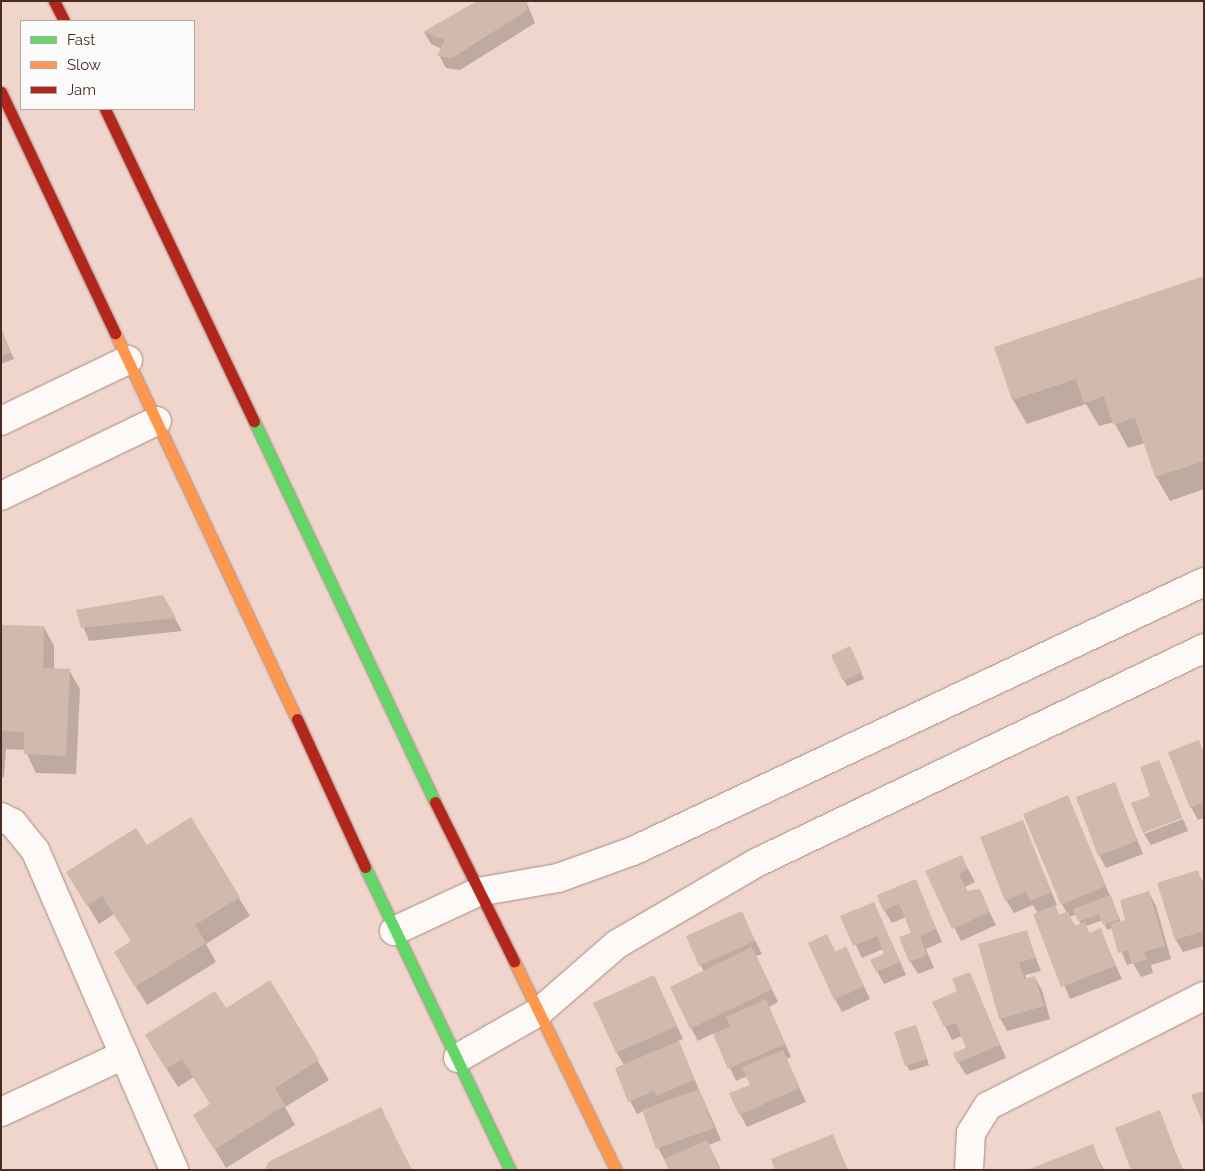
<!DOCTYPE html>
<style>
body{margin:0}
#map{position:relative;width:1205px;height:1171px;overflow:hidden;background:#efd5cb;font-family:Raleway,sans-serif}
div>[style]{position:absolute}
[style*='--x']{left:calc(var(--x)*1px);top:calc(var(--y)*1px);width:calc(var(--w)*1px);rotate:calc(var(--a)*1deg)}
.shadow>*{inset:0;background:#0003}
.building>*{inset:0;background:#d1baab}
.roads{filter:drop-shadow(0 0 1px #a48b81) drop-shadow(0 0 1px #a48b81)}
.street>*{height:28px;margin:-14px;padding:0 14px;transform-origin:14px;border-radius:14px;background:#fdf9f7}
.fast>*{height:11px;margin:-5.5px;padding:0 5.5px;transform-origin:5.5px;border-radius:5.5px;background:#63d668}
.slow>*{height:11px;margin:-5.5px;padding:0 5.5px;transform-origin:5.5px;border-radius:5.5px;background:#ff974d}
.jam>*{height:11px;margin:-5.5px;padding:0 5.5px;transform-origin:5.5px;border-radius:5.5px;background:#b3261e}
span{translate:-50% -50%;white-space:nowrap;text-align:center;line-height:1.15;-webkit-text-stroke:5px #fbfbfb;paint-order:stroke}
.frame{position:absolute;inset:0;border:2px solid #4a2b20;pointer-events:none}
.legend{position:absolute;left:20px;top:20px;width:175px;height:90px;box-sizing:border-box;background:#fbfbfb;border:1px solid #b4a8a3;margin:0;padding:6px 9px;list-style:none;font-size:15px;color:#4a2b20}
.legend li{display:flex;align-items:center;gap:10px;height:25px}
.legend b{width:25px;border:1px solid #b4a8a3}
</style>
<div id="map">
<div class="shadow">
<i style="clip-path:polygon(478px 1px,526px 1px,535px 23px,460px 70px,446px 68px,439px 55px,442px 49px,431px 44px,424px 32px)"></i>
<i style="clip-path:polygon(1204px 277px,1204px 489px,1170px 501px,1156px 477px,1145px 443px,1128px 448px,1114px 422px,1099px 426px,1086px 404px,1027px 424px,1013px 400px,995px 348px)"></i>
<i style="clip-path:polygon(1px 329px,14px 359px,1px 364px)"></i>
<i style="clip-path:polygon(170px 609px,182px 631px,89px 641px,77px 611px)"></i>
<i style="clip-path:polygon(1px 626px,44px 627px,54px 646px,54px 669px,69px 670px,80px 689px,76px 774px,36px 773px,25px 750px,6px 749px,4px 777px,1px 777px)"></i>
<i style="clip-path:polygon(853px 654px,864px 679px,847px 686px,844px 680px)"></i>
<i style="clip-path:polygon(1198px 742px,1204px 752px,1204px 818px,1198px 820px,1191px 807px)"></i>
<i style="clip-path:polygon(1159px 761px,1182px 817px,1144px 831px,1152px 796px)"></i>
<i style="clip-path:polygon(1114px 783px,1143px 854px,1106px 868px,1099px 855px)"></i>
<i style="clip-path:polygon(evenodd,1068px 797px,1121px 922px,1127px 921px,1149px 893px,1156px 906px,1171px 959px,1151px 965px,1153px 973px,1141px 977px,1133px 963px,1127px 965px,1112px 928px,1107px 930px,1103px 920px,1086px 926px,1090px 934px,1100px 930px,1122px 979px,1070px 999px,1034px 915px,1038px 913px,1033px 905px,1014px 913px,1006px 900px,1022px 821px,1057px 905px,1055px 906px,1060px 916px,1067px 913px,1062px 904px,1068px 797px,1077px 914px,1081px 925px,1076px 927px,1070px 917px,1077px 914px)"></i>
<i style="clip-path:polygon(190px 819px,250px 916px,206px 944px,216px 962px,147px 1005px,126px 971px,132px 942px,114px 914px,99px 924px,79px 891px)"></i>
<i style="clip-path:polygon(1183px 819px,1188px 831px,1151px 845px,1144px 834px)"></i>
<i style="clip-path:polygon(961px 856px,975px 882px,965px 887px,968px 892px,979px 891px,996px 925px,961px 941px,927px 872px)"></i>
<i style="clip-path:polygon(1197px 872px,1204px 883px,1204px 946px,1183px 952px,1176px 940px)"></i>
<i style="clip-path:polygon(915px 880px,942px 942px,926px 949px,934px 968px,918px 974px,910px 961px,913px 934px,906px 917px,892px 923px,884px 910px)"></i>
<i style="clip-path:polygon(874px 903px,906px 975px,884px 984px,877px 971px,886px 955px,883px 949px,862px 958px,842px 917px)"></i>
<i style="clip-path:polygon(741px 913px,762px 954px,756px 956px,778px 1002px,769px 1007px,791px 1057px,786px 1059px,806px 1102px,747px 1127px,740px 1114px,751px 1085px,747px 1076px,736px 1081px,714px 1033px,698px 1041px,691px 1028px,704px 972px,687px 937px)"></i>
<i style="clip-path:polygon(1026px 932px,1041px 971px,1025px 975px,1027px 980px,1035px 978px,1042px 990px,1050px 1019px,1007px 1031px,1000px 1018px)"></i>
<i style="clip-path:polygon(827px 936px,836px 953px,852px 961px,870px 999px,842px 1012px,835px 999px)"></i>
<i style="clip-path:polygon(969px 974px,1006px 1058px,966px 1075px,958px 1062px,967px 1048px,962px 1036px,952px 1040px,934px 1003px,958px 992px)"></i>
<i style="clip-path:polygon(654px 976px,683px 1039px,678px 1041px,721px 1140px,709px 1145px,721px 1170px,670px 1170px,658px 1148px,644px 1111px,637px 1114px,630px 1101px,624px 1065px,617px 1053px)"></i>
<i style="clip-path:polygon(270px 982px,329px 1080px,285px 1107px,295px 1125px,226px 1168px,206px 1134px,211px 1105px,194px 1077px,178px 1087px,157px 1054px)"></i>
<i style="clip-path:polygon(916px 1026px,929px 1065px,910px 1071px,906px 1065px)"></i>
<i style="clip-path:polygon(380px 1109px,412px 1170px,266px 1170px)"></i>
<i style="clip-path:polygon(1159px 1112px,1183px 1170px,1132px 1170px)"></i>
<i style="clip-path:polygon(832px 1135px,848px 1170px,777px 1170px)"></i>
<i style="clip-path:polygon(1092px 1146px,1104px 1170px,1030px 1170px)"></i>
</div>
<div class="building">
<i style="clip-path:polygon(477px 1px,525px 1px,528px 10px,452px 58px,437px 56px,445px 40px,423px 32px)"></i>
<i style="clip-path:polygon(1204px 276px,1204px 461px,1155px 477px,1135px 418px,1113px 425px,1104px 396px,1084px 403px,1076px 379px,1012px 400px,994px 347px)"></i>
<i style="clip-path:polygon(1px 328px,11px 352px,1px 357px)"></i>
<i style="clip-path:polygon(163px 595px,176px 618px,81px 628px,76px 610px)"></i>
<i style="clip-path:polygon(1px 625px,44px 626px,43px 668px,70px 669px,66px 756px,24px 754px,24px 732px,1px 731px)"></i>
<i style="clip-path:polygon(850px 646px,862px 672px,843px 681px,831px 655px)"></i>
<i style="clip-path:polygon(1199px 740px,1204px 754px,1204px 802px,1190px 808px,1168px 752px)"></i>
<i style="clip-path:polygon(1159px 760px,1182px 818px,1143px 833px,1131px 803px,1150px 796px,1140px 767px)"></i>
<i style="clip-path:polygon(1115px 782px,1137px 841px,1098px 856px,1076px 797px)"></i>
<i style="clip-path:polygon(1068px 795px,1105px 886px,1061px 905px,1023px 814px)"></i>
<i style="clip-path:polygon(191px 817px,240px 897px,195px 925px,206px 943px,135px 987px,114px 952px,131px 941px,102px 896px,87px 906px,66px 872px,136px 828px,147px 845px)"></i>
<i style="clip-path:polygon(1023px 820px,1051px 892px,1030px 901px,1026px 892px,1005px 901px,980px 837px)"></i>
<i style="clip-path:polygon(962px 855px,968px 869px,959px 874px,967px 891px,980px 889px,990px 912px,952px 929px,925px 871px)"></i>
<i style="clip-path:polygon(1198px 870px,1204px 890px,1204px 931px,1175px 940px,1157px 883px)"></i>
<i style="clip-path:polygon(916px 879px,936px 929px,920px 936px,927px 955px,909px 962px,899px 937px,911px 933px,899px 904px,883px 911px,877px 895px)"></i>
<i style="clip-path:polygon(1149px 891px,1165px 946px,1144px 952px,1147px 960px,1132px 964px,1128px 950px,1118px 953px,1110px 924px,1125px 920px,1120px 900px)"></i>
<i style="clip-path:polygon(1111px 895px,1119px 919px,1103px 925px,1099px 914px,1078px 922px,1073px 909px)"></i>
<i style="clip-path:polygon(874px 902px,900px 962px,876px 972px,870px 960px,884px 954px,877px 936px,853px 946px,840px 916px)"></i>
<i style="clip-path:polygon(1055px 905px,1059px 915px,1068px 911px,1074px 926px,1085px 922px,1089px 933px,1101px 928px,1115px 966px,1061px 987px,1033px 914px)"></i>
<i style="clip-path:polygon(742px 911px,755px 941px,699px 966px,686px 936px)"></i>
<i style="clip-path:polygon(1027px 930px,1035px 958px,1019px 962px,1024px 979px,1035px 976px,1044px 1006px,999px 1019px,978px 944px)"></i>
<i style="clip-path:polygon(827px 934px,835px 952px,846px 946px,864px 986px,834px 1000px,808px 943px)"></i>
<i style="clip-path:polygon(752px 947px,772px 989px,690px 1029px,670px 987px)"></i>
<i style="clip-path:polygon(970px 972px,1000px 1045px,957px 1063px,953px 1053px,966px 1048px,956px 1023px,944px 1027px,932px 1002px,957px 991px,952px 979px)"></i>
<i style="clip-path:polygon(654px 975px,677px 1026px,616px 1053px,593px 1003px)"></i>
<i style="clip-path:polygon(270px 980px,319px 1060px,275px 1088px,285px 1105px,214px 1150px,193px 1115px,210px 1104px,182px 1059px,166px 1069px,145px 1035px,215px 991px,226px 1008px)"></i>
<i style="clip-path:polygon(766px 999px,785px 1044px,728px 1069px,713px 1034px,730px 1026px,726px 1017px)"></i>
<i style="clip-path:polygon(916px 1025px,927px 1059px,905px 1066px,894px 1032px)"></i>
<i style="clip-path:polygon(679px 1041px,695px 1080px,656px 1096px,654px 1091px,628px 1102px,615px 1068px)"></i>
<i style="clip-path:polygon(783px 1050px,800px 1088px,739px 1115px,729px 1093px,750px 1085px,742px 1067px)"></i>
<i style="clip-path:polygon(699px 1089px,714px 1128px,656px 1149px,642px 1110px)"></i>
<i style="clip-path:polygon(1204px 1091px,1204px 1126px,1191px 1095px)"></i>
<i style="clip-path:polygon(381px 1107px,411px 1170px,265px 1170px,268px 1162px)"></i>
<i style="clip-path:polygon(1160px 1110px,1182px 1170px,1131px 1170px,1115px 1128px)"></i>
<i style="clip-path:polygon(833px 1134px,847px 1170px,775px 1170px,771px 1159px)"></i>
<i style="clip-path:polygon(707px 1140px,720px 1170px,669px 1170px,664px 1159px)"></i>
<i style="clip-path:polygon(1093px 1144px,1102px 1170px,1027px 1170px)"></i>
</div>
<div class="roads">
<div class="street">
<i style="--x:1;--y:421;--w:141;--a:-25.7"></i>
<i style="--x:1;--y:496;--w:173;--a:-25.7"></i>
<i style="--x:1;--y:817;--w:13;--a:27"></i>
<i style="--x:13;--y:823;--w:35;--a:51"></i>
<i style="--x:35;--y:850;--w:349;--a:66.5"></i>
<i style="--x:394;--y:931;--w:93;--a:-24.9"></i>
<i style="--x:478;--y:892;--w:81;--a:-9.9"></i>
<i style="--x:558;--y:878;--w:80;--a:-19.8"></i>
<i style="--x:633;--y:851;--w:631;--a:-25.23"></i>
<i style="--x:458;--y:1058;--w:95;--a:-29.8"></i>
<i style="--x:540;--y:1011;--w:102;--a:-41"></i>
<i style="--x:617;--y:944;--w:163;--a:-30.2"></i>
<i style="--x:758;--y:862;--w:495;--a:-25.6"></i>
<i style="--x:1;--y:1112;--w:136;--a:-24.9"></i>
<i style="--x:969;--y:1170;--w:37;--a:-87"></i>
<i style="--x:971;--y:1133;--w:32;--a:-58"></i>
<i style="--x:988;--y:1106;--w:242;--a:-27"></i>
</div>
<div class="fast">
<i style="--x:254;--y:421;--w:422;--a:64.6"></i>
<i style="--x:365;--y:867;--w:336;--a:64.4"></i>
</div>
<div class="slow">
<i style="--x:115;--y:333;--w:427;--a:64.8"></i>
<i style="--x:514;--y:961;--w:233;--a:64"></i>
</div>
<div class="jam">
<i style="--x:54;--y:1;--w:22;--a:63"></i>
<i style="--x:1;--y:92;--w:267;--a:64.7"></i>
<i style="--x:105;--y:109;--w:346;--a:64.5"></i>
<i style="--x:297;--y:719;--w:163;--a:65.3"></i>
<i style="--x:435;--y:802;--w:178;--a:63.6"></i>
</div>
</div>
<div class="frame"></div>
<ul class="legend">
<li><b style="height:6px;background:#63d668"></b>Fast</li>
<li><b style="height:6px;background:#ff974d"></b>Slow</li>
<li><b style="height:6px;background:#b3261e"></b>Jam</li>
</ul>
</div>
